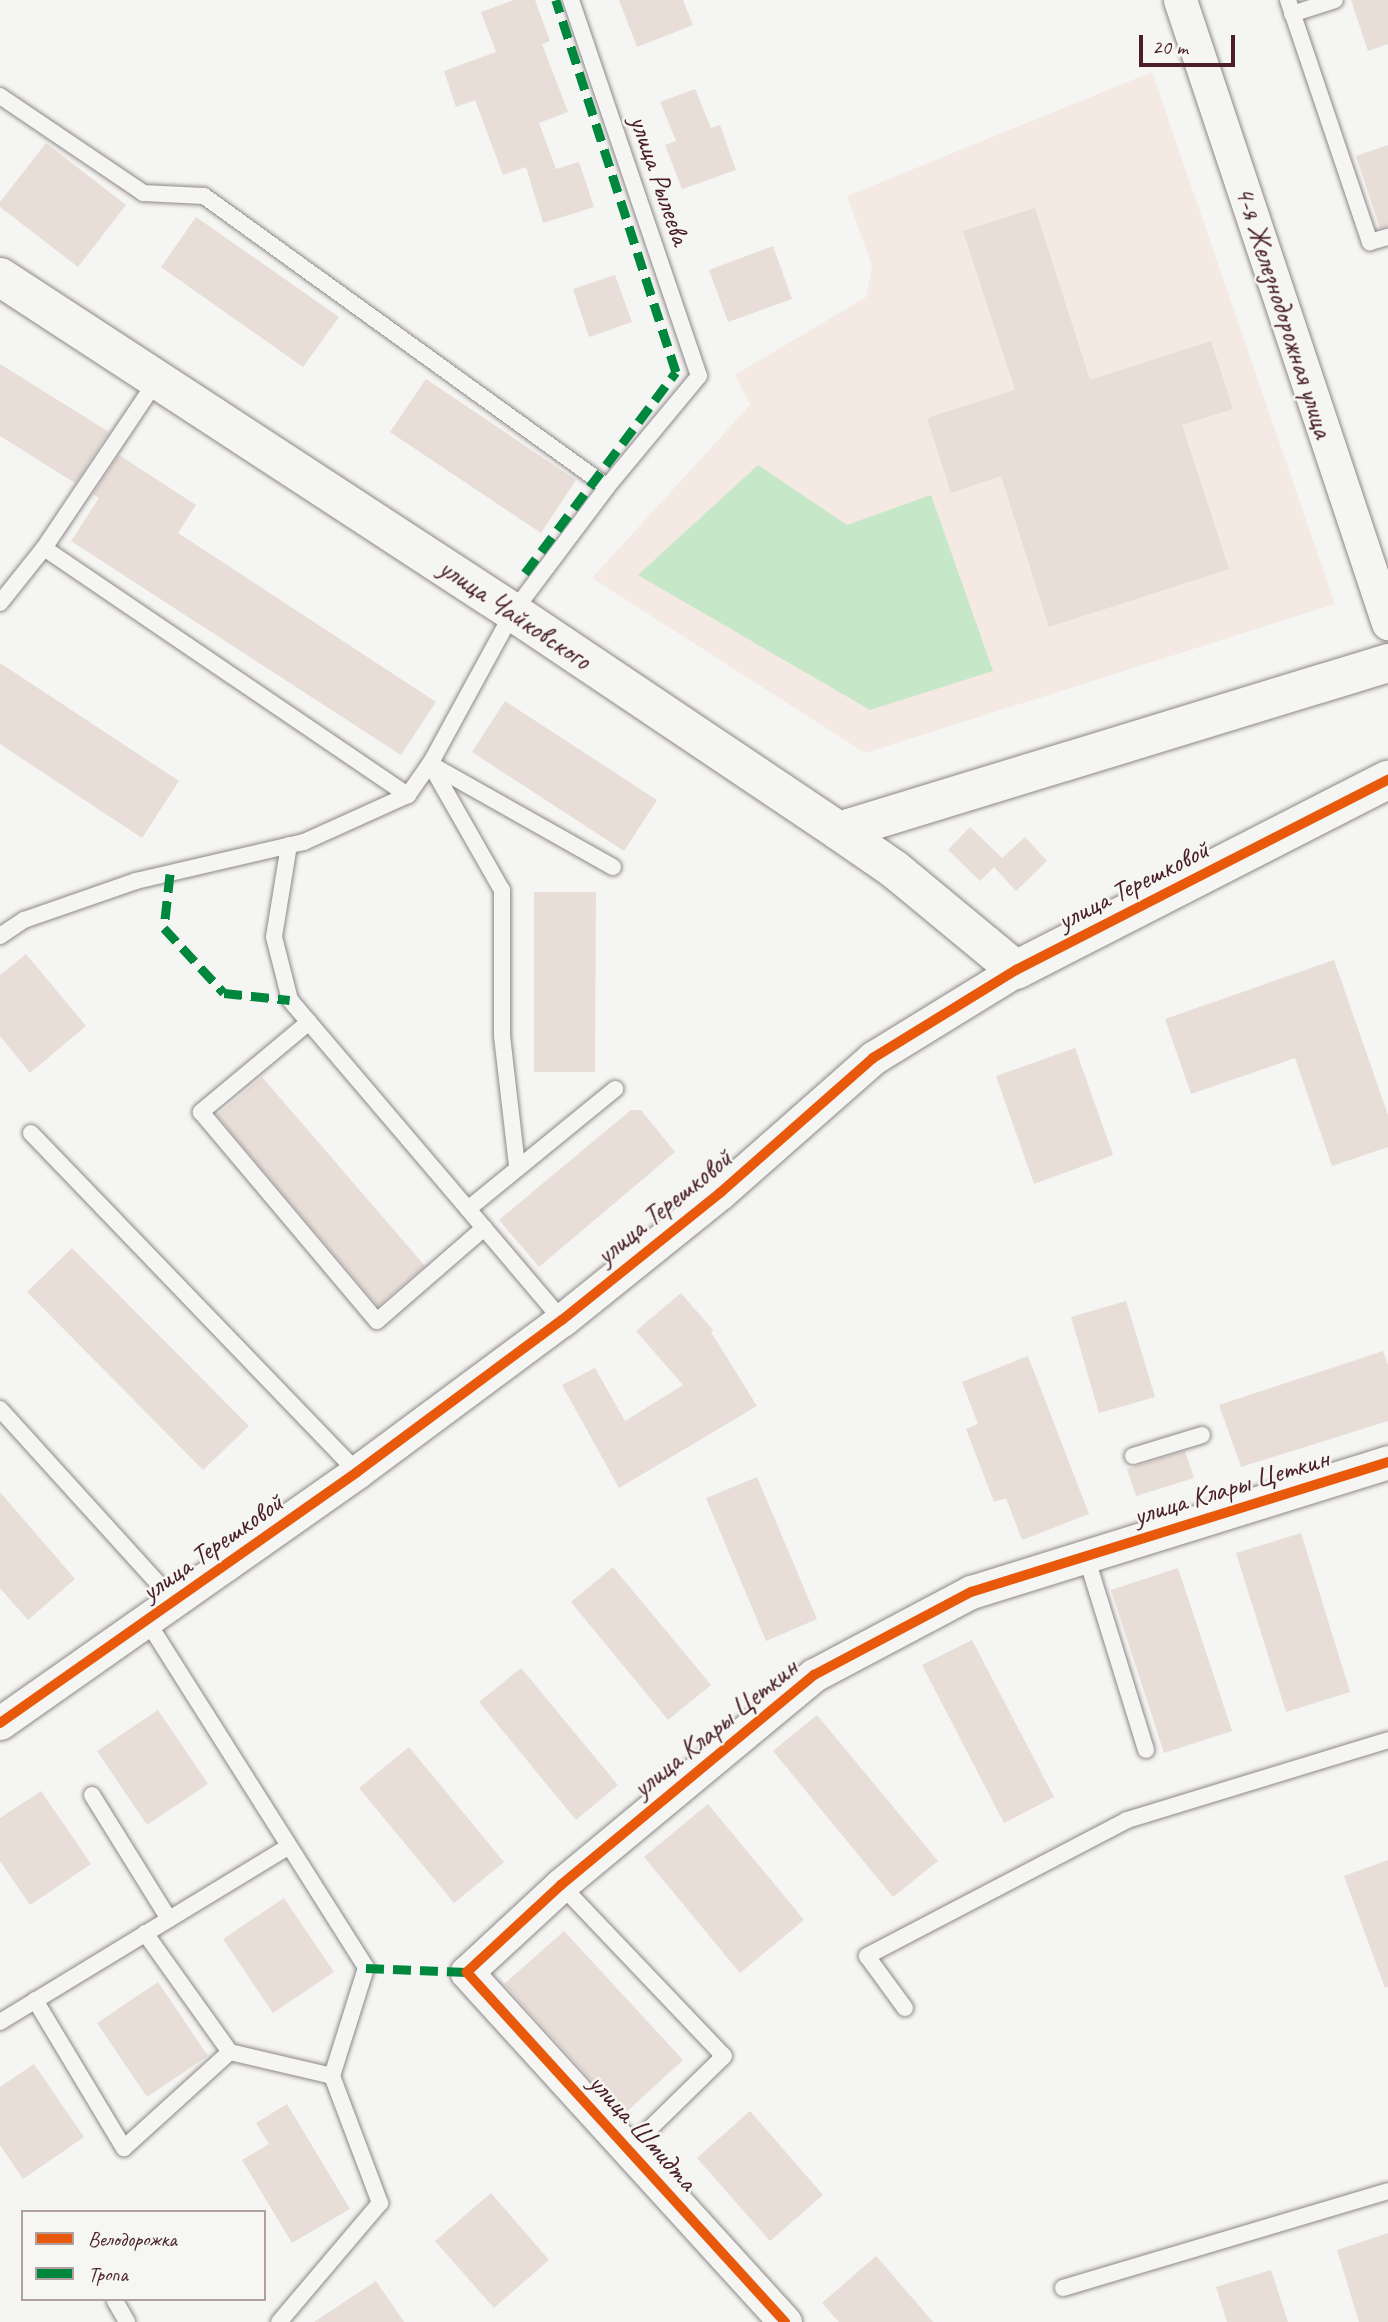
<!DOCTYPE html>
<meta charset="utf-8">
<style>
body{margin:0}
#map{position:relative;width:1388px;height:2322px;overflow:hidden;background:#f5f5f3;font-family:Caveat,sans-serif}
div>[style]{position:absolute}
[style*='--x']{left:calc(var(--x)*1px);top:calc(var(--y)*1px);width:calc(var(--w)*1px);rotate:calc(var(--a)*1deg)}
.built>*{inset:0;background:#f4eae3}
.green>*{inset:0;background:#c6e8c8}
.building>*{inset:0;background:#e8ddd7}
.roads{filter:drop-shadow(0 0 2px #8f8788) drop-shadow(0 0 2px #8f8788)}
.service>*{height:16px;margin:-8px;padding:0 8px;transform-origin:8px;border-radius:8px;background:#f5f5f3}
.minor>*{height:33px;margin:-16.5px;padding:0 16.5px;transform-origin:16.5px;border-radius:16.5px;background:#f5f5f3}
.tertiary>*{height:38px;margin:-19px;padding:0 19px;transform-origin:19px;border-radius:19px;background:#f5f5f3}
.quiet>*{height:9px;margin-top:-4.5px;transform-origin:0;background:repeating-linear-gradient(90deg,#00873e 0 18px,transparent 0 27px)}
.cycleway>*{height:10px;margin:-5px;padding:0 5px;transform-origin:5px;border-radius:5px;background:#e8590c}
span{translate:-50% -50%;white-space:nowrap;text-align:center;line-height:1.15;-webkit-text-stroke:5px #f6f6f2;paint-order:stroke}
.street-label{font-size:28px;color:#4a1f2b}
.legend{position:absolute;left:21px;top:2210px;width:245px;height:91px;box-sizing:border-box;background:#f6f6f2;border:2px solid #b1a0a2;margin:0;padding:9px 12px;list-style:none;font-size:21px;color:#4a1f2b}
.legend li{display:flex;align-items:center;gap:14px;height:35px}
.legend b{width:35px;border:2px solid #b1a0a2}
.scale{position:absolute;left:1139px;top:35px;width:96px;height:32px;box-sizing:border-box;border:4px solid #4a1f2b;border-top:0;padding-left:9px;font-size:21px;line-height:24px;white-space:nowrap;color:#4a1f2b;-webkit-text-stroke:5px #f6f6f2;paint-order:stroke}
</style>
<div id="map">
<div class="built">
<i style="clip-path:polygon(1152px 72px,1335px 604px,865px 753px,592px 578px,750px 405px,735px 375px,866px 297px,872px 266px,847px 196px)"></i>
</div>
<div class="green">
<i style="clip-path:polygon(758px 465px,847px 525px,931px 495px,993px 671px,870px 710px,638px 575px)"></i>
</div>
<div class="building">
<i style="clip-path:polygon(514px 0,535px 0,550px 41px,542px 44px,568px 112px,539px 123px,556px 169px,579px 162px,594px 207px,543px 223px,526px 167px,503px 175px,475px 100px,456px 107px,444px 71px,496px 52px,481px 12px)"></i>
<i style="clip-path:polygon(619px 0,683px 0,693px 25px,637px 47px)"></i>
<i style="clip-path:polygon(1351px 0,1388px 0,1388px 44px,1368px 51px)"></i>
<i style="clip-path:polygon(695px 89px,711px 128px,720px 125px,736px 170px,682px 189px,665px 145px,676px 141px,660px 102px)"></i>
<i style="clip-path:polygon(46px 143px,126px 205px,78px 267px,0 207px,0 202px)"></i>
<i style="clip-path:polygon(1388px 145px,1388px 227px,1380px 228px,1356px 156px)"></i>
<i style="clip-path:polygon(1035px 208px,1090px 380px,1211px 341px,1233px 409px,1182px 425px,1229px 569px,1049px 627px,1001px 476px,951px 493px,927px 418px,1015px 390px,963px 231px)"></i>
<i style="clip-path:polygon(196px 217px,339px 317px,303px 367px,161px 267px)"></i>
<i style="clip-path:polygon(773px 246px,792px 299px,728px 322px,709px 270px)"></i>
<i style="clip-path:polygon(615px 275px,632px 322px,589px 337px,573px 289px)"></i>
<i style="clip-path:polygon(0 364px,109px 432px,75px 483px,0 436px)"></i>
<i style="clip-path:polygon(426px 379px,576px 480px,541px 533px,390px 432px)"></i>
<i style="clip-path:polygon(119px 455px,196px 505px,178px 533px,436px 702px,401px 755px,71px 541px,99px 498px,93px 494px)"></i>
<i style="clip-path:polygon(0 663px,179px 781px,142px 838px,0 744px)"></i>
<i style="clip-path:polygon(505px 701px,657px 800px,624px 851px,472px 752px)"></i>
<i style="clip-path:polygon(970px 827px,1002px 858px,1000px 860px,1025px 837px,1047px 861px,1016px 891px,994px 867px,980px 881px,948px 850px)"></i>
<i style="clip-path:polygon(534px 892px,596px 892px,595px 1072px,534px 1072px)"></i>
<i style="clip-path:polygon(26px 954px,86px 1026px,30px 1073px,0 1036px,0 975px)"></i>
<i style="clip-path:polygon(1334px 960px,1388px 1115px,1388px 1147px,1332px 1166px,1295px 1058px,1191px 1094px,1165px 1019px)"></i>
<i style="clip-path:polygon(1075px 1048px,1113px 1155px,1034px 1184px,996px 1076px)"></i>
<i style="clip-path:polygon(262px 1077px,425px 1266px,378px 1306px,217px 1115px)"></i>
<i style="clip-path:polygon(631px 1110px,641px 1110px,675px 1152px,539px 1267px,499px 1220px)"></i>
<i style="clip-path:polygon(72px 1248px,249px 1426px,203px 1470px,27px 1292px)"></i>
<i style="clip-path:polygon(681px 1293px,713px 1330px,711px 1332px,757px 1406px,619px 1488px,562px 1385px,595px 1368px,625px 1421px,683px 1385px,636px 1331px)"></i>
<i style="clip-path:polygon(1126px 1301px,1155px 1397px,1099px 1413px,1071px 1317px)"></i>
<i style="clip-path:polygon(1383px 1351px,1388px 1365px,1388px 1421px,1241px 1467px,1219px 1405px)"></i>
<i style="clip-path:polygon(1028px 1356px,1089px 1514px,1022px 1540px,1006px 1498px,994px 1502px,966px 1429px,978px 1424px,962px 1382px)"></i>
<i style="clip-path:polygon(1185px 1451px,1194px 1478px,1136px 1496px,1127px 1469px)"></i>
<i style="clip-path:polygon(757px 1477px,817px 1619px,766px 1641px,706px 1498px)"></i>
<i style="clip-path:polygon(0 1492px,75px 1579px,28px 1620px,0 1588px)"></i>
<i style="clip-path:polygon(1301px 1533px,1350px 1692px,1286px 1712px,1236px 1553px)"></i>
<i style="clip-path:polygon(613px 1567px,711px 1685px,668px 1720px,571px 1602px)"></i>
<i style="clip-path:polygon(1178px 1568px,1232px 1731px,1164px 1753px,1111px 1590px)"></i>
<i style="clip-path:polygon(972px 1640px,1054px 1797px,1004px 1823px,922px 1665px)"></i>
<i style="clip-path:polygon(521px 1668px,618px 1785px,576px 1820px,479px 1702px)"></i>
<i style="clip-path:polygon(158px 1710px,208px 1784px,147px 1825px,97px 1751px)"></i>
<i style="clip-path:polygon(817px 1715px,938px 1861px,893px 1897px,773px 1751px)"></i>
<i style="clip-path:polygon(409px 1747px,504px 1862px,454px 1903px,359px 1788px)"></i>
<i style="clip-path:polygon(41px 1791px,91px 1864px,30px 1905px,0 1861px,0 1818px)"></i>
<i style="clip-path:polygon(708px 1804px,804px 1920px,740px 1973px,644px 1857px)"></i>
<i style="clip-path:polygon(1388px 1860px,1388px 1987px,1385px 1988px,1344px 1876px)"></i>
<i style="clip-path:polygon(284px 1898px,334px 1972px,273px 2013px,223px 1939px)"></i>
<i style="clip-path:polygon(564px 1931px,683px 2060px,623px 2115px,504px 1984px)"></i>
<i style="clip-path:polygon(158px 1982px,208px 2056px,147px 2097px,97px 2023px)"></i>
<i style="clip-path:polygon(34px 2064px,84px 2137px,23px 2179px,0 2145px,0 2087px)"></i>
<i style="clip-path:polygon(287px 2104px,350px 2209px,292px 2243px,242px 2160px,269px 2144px,256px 2123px)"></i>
<i style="clip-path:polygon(750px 2111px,823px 2195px,770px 2241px,697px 2158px)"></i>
<i style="clip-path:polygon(491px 2193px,549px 2260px,494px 2308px,435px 2241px)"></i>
<i style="clip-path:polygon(1388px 2233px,1388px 2322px,1359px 2322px,1337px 2250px)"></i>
<i style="clip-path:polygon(876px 2256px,933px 2322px,839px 2322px,822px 2303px)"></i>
<i style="clip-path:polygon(1271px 2270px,1288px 2322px,1227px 2322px,1216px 2287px)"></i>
<i style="clip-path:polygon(376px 2281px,404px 2322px,314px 2322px)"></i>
</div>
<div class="roads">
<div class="service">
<i style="--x:571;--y:0;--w:397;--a:71.2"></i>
<i style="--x:699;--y:376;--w:144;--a:129.7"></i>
<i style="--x:607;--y:487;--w:156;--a:126.9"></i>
<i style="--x:513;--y:612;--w:173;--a:118.6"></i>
<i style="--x:430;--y:764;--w:210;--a:29.4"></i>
<i style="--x:1288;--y:0;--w:256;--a:71.3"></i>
<i style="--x:1370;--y:242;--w:19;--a:-16"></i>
<i style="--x:1292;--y:14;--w:45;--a:-18"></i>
<i style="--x:0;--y:96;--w:173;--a:34.1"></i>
<i style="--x:143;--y:193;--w:61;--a:2.8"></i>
<i style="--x:204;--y:196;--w:497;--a:35.8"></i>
<i style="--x:157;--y:380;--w:202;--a:123.9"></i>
<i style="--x:44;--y:548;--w:440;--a:34.2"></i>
<i style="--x:408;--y:795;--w:38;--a:-55"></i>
<i style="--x:430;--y:764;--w:145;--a:60.3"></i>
<i style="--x:502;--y:890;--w:146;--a:90"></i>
<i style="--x:502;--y:1036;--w:131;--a:83.4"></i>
<i style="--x:0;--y:603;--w:70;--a:-51.3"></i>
<i style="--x:289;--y:845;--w:93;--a:99.3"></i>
<i style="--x:274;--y:937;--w:65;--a:75.7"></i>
<i style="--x:290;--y:1000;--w:275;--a:49.6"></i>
<i style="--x:0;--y:936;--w:29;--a:-34"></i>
<i style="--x:24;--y:920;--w:119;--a:-19.2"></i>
<i style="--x:136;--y:881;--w:172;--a:-13.1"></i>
<i style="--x:304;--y:842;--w:114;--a:-24.3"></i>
<i style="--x:309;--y:1022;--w:141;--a:140.2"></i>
<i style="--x:201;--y:1112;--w:273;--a:49.9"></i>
<i style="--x:377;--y:1321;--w:142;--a:-41"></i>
<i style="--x:31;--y:1133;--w:470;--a:46.1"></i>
<i style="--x:562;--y:1320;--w:145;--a:-130.3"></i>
<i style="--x:468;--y:1209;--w:190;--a:-39.2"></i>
<i style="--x:0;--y:1409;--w:259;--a:47.8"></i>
<i style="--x:1133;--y:1456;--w:72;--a:-16.9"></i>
<i style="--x:1086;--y:1556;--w:203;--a:72.8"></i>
<i style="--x:147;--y:1621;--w:410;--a:57.7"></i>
<i style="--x:366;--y:1968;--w:113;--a:107.5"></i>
<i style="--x:332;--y:2076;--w:136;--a:69.3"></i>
<i style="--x:380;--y:2203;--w:156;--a:130.3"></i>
<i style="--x:92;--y:1795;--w:146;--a:58.2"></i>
<i style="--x:561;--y:1885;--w:236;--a:46.4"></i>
<i style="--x:724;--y:2056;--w:133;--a:135.6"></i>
<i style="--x:145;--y:1933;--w:146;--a:54.5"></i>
<i style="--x:35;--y:2000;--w:173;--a:59"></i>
<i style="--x:124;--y:2148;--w:143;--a:-42.2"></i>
<i style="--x:230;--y:2052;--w:105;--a:13.2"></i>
<i style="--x:905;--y:2008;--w:64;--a:-126.2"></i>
<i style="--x:867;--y:1956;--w:293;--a:-27.6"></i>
<i style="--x:1127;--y:1820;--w:273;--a:-17"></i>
<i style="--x:0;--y:2022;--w:338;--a:-31.3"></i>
<i style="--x:1063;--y:2288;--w:339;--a:-16.6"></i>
<i style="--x:115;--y:2301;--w:24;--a:60"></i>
</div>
<div class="minor">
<i style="--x:1180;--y:0;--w:657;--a:71.54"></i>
<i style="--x:0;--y:1723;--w:436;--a:-35.1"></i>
<i style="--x:357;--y:1472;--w:255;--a:-36.6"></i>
<i style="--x:562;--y:1320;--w:203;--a:-38.8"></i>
<i style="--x:720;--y:1193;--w:204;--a:-41.4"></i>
<i style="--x:873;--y:1058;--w:168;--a:-31.6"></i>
<i style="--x:785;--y:2322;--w:473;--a:-132.3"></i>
<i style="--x:467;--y:1972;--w:128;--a:-42.8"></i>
<i style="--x:561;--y:1885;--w:329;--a:-39.7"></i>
<i style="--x:814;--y:1675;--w:178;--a:-27.9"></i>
<i style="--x:971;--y:1592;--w:437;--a:-17.3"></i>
</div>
<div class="tertiary">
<i style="--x:0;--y:277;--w:613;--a:33.15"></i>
<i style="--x:513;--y:612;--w:393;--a:33.9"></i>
<i style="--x:839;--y:831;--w:67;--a:34.6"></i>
<i style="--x:894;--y:869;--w:158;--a:39.6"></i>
<i style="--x:1016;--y:970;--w:418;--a:-27.1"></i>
<i style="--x:839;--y:831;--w:574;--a:-17.01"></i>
</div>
</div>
<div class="quiet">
<i style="--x:525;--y:573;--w:251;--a:-53.1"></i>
<i style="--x:676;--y:372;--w:391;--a:-107.9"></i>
<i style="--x:170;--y:874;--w:54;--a:96.3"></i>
<i style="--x:164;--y:928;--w:88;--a:47.3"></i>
<i style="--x:224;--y:993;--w:66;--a:6.1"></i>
<i style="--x:366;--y:1968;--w:101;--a:2.3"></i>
</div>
<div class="cycleway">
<i style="--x:0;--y:1723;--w:436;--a:-35.1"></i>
<i style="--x:357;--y:1472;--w:255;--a:-36.6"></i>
<i style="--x:562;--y:1320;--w:203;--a:-38.8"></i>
<i style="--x:720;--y:1193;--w:204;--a:-41.4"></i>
<i style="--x:873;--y:1058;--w:168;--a:-31.6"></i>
<i style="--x:1016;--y:970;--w:418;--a:-27.1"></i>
<i style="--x:785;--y:2322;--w:473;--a:-132.3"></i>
<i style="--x:467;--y:1972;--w:128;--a:-42.8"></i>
<i style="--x:561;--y:1885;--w:329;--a:-39.7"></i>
<i style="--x:814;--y:1675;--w:178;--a:-27.9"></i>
<i style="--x:971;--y:1592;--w:437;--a:-17.3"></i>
</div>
<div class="street-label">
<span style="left:660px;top:180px;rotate:71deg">улица Рылеева</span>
<span style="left:1284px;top:312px;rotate:72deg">4-я Железнодорожная улица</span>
<span style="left:515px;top:614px;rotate:34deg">улица Чайковского</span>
<span style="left:1133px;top:885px;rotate:-27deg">улица Терешковой</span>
<span style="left:664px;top:1207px;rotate:-39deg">улица Терешковой</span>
<span style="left:1231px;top:1487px;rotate:-17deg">улица Клары Цеткин</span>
<span style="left:212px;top:1547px;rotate:-35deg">улица Терешковой</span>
<span style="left:715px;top:1728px;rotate:-39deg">улица Клары Цеткин</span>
<span style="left:643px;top:2132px;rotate:48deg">улица Шмидта</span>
</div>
<ul class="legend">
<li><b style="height:9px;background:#e8590c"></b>Велодорожка</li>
<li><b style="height:9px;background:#00873e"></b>Тропа</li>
</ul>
<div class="scale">20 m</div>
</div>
